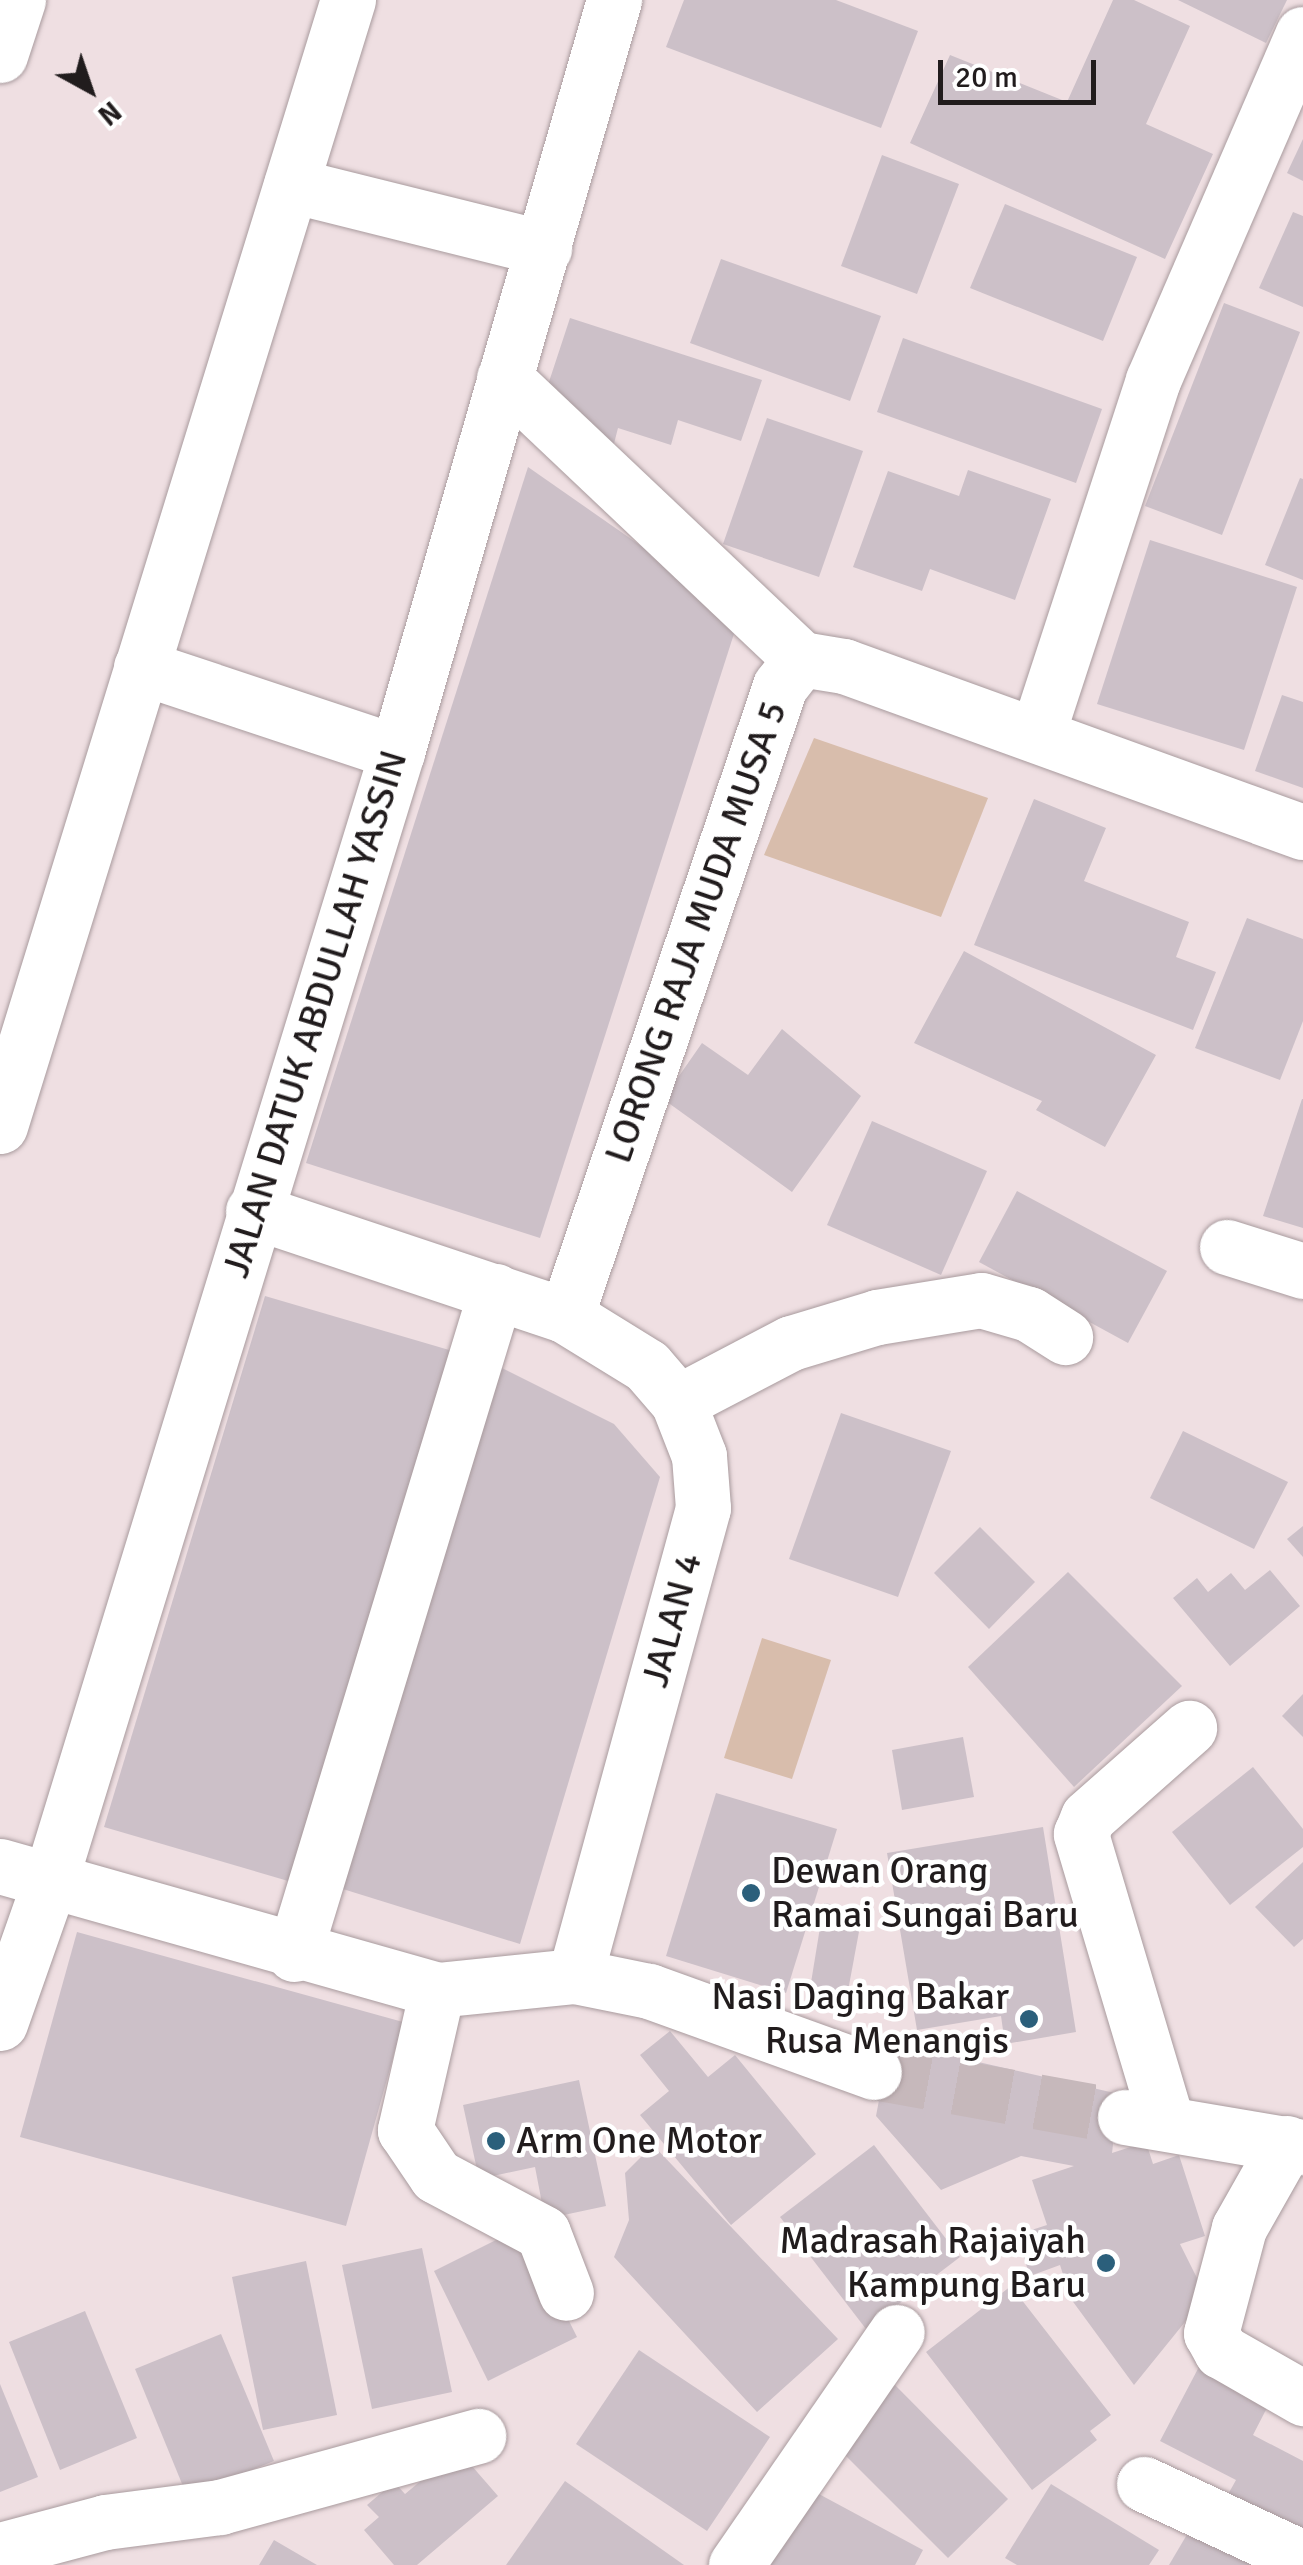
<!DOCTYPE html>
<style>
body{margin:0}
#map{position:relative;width:1303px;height:2565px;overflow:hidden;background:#efdfe2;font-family:Signika,sans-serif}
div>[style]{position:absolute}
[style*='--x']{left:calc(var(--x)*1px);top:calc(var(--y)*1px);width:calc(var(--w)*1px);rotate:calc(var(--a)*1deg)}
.green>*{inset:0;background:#d8bdac}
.building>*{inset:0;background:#ccc0c8}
.minor-tunnel>*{height:55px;margin-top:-27.5px;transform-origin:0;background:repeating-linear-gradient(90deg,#c6b8bb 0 55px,transparent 0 83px)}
.roads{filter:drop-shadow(0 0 2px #a99b9e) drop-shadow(0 0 2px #a99b9e)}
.minor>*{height:55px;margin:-27.5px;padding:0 27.5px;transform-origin:27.5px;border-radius:27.5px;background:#fff}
.dots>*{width:28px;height:28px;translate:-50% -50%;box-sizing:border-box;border:5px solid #fff;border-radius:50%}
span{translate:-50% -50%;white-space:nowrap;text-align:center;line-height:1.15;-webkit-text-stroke:9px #fff;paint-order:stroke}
.street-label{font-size:38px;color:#211c1d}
.poi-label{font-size:38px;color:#211c1d}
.left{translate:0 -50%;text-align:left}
.right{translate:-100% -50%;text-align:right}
.north{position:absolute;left:40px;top:40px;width:100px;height:100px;-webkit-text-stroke:8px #fff;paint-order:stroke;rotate:140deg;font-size:28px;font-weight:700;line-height:40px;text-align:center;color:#211c1d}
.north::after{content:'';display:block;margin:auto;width:35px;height:45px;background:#211c1d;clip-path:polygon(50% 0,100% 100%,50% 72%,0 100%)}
.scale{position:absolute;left:938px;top:60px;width:158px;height:45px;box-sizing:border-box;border:5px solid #211c1d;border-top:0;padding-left:12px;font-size:30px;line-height:35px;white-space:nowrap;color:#211c1d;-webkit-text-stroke:8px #fff;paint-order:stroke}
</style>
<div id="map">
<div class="green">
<i style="clip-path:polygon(814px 738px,988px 798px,941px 917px,764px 855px)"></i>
<i style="clip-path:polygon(762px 1638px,831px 1660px,792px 1779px,724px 1758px)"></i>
</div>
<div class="building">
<i style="clip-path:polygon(684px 0,836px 0,918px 31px,881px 128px,666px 47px)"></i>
<i style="clip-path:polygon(1113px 0,1134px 0,1190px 26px,1146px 124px,1213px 154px,1165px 259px,910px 143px,950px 55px,1067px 102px)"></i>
<i style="clip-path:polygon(1178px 0,1287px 0,1266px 43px)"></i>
<i style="clip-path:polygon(1303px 139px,1303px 181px,1287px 173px)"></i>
<i style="clip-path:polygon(882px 155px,959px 184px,917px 294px,841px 266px)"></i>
<i style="clip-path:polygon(1005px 204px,1137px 257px,1103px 341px,970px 288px)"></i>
<i style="clip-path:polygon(1293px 212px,1303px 216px,1303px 307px,1259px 288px)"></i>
<i style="clip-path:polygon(721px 259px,881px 316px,850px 401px,690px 343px)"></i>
<i style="clip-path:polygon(1224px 303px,1300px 332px,1222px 535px,1145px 506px)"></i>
<i style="clip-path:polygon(570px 318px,762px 380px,741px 441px,678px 420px,671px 445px,618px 428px,608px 467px,542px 403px)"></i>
<i style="clip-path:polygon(903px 338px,1102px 409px,1076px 483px,877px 412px)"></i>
<i style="clip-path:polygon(767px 418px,863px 451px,819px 577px,723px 544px)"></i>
<i style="clip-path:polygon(528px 467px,740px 615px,540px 1238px,306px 1163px)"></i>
<i style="clip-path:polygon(968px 470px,1051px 499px,1015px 600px,930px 569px,922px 591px,853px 567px,888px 471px,959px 496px)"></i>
<i style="clip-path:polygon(1300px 478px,1303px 479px,1303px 580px,1265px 565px)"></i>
<i style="clip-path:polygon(1150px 540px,1297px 587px,1244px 750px,1097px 704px)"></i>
<i style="clip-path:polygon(1282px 695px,1303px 702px,1303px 788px,1255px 771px)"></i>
<i style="clip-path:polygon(1034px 799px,1106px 828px,1084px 881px,1189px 922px,1176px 957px,1216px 972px,1193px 1030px,974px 945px)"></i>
<i style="clip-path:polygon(1247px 918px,1303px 939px,1303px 1021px,1280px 1080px,1195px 1048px)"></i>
<i style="clip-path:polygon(964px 951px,1156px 1055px,1105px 1147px,1036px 1110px,1042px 1101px,914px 1043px)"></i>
<i style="clip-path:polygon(782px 1029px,861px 1096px,792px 1192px,663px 1099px,702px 1043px,748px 1075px)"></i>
<i style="clip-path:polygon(1302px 1099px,1303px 1099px,1303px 1228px,1263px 1216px)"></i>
<i style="clip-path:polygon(872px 1121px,987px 1171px,941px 1275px,827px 1225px)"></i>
<i style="clip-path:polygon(1017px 1191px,1167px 1271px,1128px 1343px,979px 1262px)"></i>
<i style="clip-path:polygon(265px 1296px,456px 1352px,295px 1883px,104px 1827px)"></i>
<i style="clip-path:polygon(490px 1362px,614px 1424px,660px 1477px,520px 1944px,330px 1885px)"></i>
<i style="clip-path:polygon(841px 1413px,951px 1451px,898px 1597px,789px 1559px)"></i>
<i style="clip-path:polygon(1183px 1431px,1288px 1482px,1254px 1549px,1150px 1498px)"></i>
<i style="clip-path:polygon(1303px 1526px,1303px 1557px,1287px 1539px)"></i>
<i style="clip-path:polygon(980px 1527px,1035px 1582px,989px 1629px,934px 1573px)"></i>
<i style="clip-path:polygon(1270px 1570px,1300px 1606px,1230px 1666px,1173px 1598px,1197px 1578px,1208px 1592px,1231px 1573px,1245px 1590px)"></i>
<i style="clip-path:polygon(1068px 1572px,1182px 1686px,1074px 1787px,968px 1667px)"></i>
<i style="clip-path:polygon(1303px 1694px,1303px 1737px,1282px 1716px)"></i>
<i style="clip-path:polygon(963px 1737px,974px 1797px,902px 1810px,892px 1750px)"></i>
<i style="clip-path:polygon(1253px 1767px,1303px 1829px,1303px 1847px,1230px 1905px,1172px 1832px)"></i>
<i style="clip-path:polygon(716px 1793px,837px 1829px,786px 1993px,666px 1956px)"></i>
<i style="clip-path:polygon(1043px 1827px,1076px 2032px,1005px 2044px,1001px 2016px,917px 2030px,887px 1853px)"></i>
<i style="clip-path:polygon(1303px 1862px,1303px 1939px,1294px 1947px,1255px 1907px)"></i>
<i style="clip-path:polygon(824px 1903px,863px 1910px,845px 2007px,808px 2001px)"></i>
<i style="clip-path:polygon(77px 1932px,403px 2022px,346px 2226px,20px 2137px)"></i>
<i style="clip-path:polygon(670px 2031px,708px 2077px,735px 2055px,816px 2154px,731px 2225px,640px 2115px,669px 2091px,640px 2055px)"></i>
<i style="clip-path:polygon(890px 2042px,1119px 2094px,1112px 2153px,1146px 2142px,1153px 2164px,1179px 2155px,1205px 2236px,1180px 2244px,1206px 2296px,1134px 2385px,1071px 2299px,1060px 2265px,1030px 2276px,1016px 2235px,1047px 2225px,1032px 2180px,1074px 2166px,1021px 2156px,941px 2190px,876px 2116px)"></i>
<i style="clip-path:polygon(579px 2080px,606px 2206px,545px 2219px,535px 2167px,479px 2179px,463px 2105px)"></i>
<i style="clip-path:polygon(653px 2145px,838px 2339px,757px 2412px,614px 2257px,629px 2220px,625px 2173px)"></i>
<i style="clip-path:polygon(874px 2145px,960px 2257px,866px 2329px,780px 2217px)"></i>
<i style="clip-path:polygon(522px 2227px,577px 2337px,488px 2381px,434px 2271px)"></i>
<i style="clip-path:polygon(422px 2248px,452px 2392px,372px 2409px,342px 2265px)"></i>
<i style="clip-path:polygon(306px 2261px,337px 2415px,263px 2430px,232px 2277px)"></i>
<i style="clip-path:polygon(1011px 2286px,1111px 2415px,1090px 2431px,1097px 2440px,1032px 2490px,926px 2352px)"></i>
<i style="clip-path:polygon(85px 2311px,137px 2438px,60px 2470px,9px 2342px)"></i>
<i style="clip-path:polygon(221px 2334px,274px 2461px,187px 2496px,135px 2369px)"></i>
<i style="clip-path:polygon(639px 2350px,770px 2437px,707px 2531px,576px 2444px)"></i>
<i style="clip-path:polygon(1201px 2363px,1271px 2400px,1253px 2435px,1303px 2461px,1303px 2538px,1226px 2498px,1236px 2480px,1160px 2441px)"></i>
<i style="clip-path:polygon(893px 2383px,1008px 2499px,948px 2558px,833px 2443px)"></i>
<i style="clip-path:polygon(0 2384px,38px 2477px,0 2492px)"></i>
<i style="clip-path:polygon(458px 2450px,498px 2496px,417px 2565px,394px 2565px,364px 2530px,379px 2517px,367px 2505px,394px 2482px,405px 2494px)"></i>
<i style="clip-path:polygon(565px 2481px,684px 2565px,506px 2565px)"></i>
<i style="clip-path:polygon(1051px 2484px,1159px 2550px,1149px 2565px,1017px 2565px,1005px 2558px)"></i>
<i style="clip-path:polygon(804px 2486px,923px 2550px,915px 2565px,762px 2565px)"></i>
<i style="clip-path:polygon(1195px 2521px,1272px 2565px,1169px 2565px)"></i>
<i style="clip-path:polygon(274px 2540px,317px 2565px,259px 2565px)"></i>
</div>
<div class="minor-tunnel">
<i style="--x:874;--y:2072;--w:255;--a:10.2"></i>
</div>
<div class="roads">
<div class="minor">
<i style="--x:0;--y:55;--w:58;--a:-71.9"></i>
<i style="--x:291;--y:185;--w:261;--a:14"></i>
<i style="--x:504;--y:378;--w:409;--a:43.4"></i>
<i style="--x:141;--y:667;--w:270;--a:18.4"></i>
<i style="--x:1037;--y:735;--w:373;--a:-71.9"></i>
<i style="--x:1153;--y:380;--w:377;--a:-66.6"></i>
<i style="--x:0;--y:1126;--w:1179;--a:-72.83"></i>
<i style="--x:253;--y:1211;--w:330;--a:18.5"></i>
<i style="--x:566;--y:1316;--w:95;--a:31.7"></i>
<i style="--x:647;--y:1366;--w:48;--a:49.3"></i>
<i style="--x:678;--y:1402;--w:58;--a:68.7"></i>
<i style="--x:699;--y:1456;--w:52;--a:85.6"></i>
<i style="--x:703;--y:1508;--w:485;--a:105.3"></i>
<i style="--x:1227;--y:1247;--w:80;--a:17.5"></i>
<i style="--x:566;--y:1316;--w:665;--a:-71.24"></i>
<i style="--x:780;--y:686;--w:34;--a:-52"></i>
<i style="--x:801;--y:659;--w:44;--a:9.2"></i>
<i style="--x:844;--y:666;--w:488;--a:19.9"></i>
<i style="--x:678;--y:1402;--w:127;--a:-27.6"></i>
<i style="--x:791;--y:1343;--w:90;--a:-16.8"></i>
<i style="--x:877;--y:1317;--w:105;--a:-9.3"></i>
<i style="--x:981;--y:1300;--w:50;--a:16.3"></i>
<i style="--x:1029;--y:1314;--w:43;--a:32.6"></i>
<i style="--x:0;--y:1866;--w:454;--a:15.8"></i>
<i style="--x:437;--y:1990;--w:139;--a:-5.8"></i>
<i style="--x:575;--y:1976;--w:76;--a:11.5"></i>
<i style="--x:649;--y:1991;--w:239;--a:19.8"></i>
<i style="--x:294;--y:1954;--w:693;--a:-73.06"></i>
<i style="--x:437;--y:1990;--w:144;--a:102.9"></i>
<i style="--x:405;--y:2130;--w:55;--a:56"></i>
<i style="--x:436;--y:2176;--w:121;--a:28"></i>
<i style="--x:543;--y:2233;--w:64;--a:69"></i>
<i style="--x:0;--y:2023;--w:154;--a:-70.6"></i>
<i style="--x:51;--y:1878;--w:1178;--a:-72.92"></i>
<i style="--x:397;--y:752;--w:783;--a:-73.9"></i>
<i style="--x:1125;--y:2117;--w:181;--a:9.6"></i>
<i style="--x:1167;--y:2123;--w:302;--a:-106.6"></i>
<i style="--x:1081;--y:1834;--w:18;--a:-68"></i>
<i style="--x:1088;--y:1817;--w:135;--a:-41.4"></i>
<i style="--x:1287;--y:2143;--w:98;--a:119.5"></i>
<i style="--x:1239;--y:2228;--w:109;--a:104.9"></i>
<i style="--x:1211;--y:2333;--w:21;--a:61"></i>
<i style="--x:1221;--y:2351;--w:95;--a:29.8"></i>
<i style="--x:1144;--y:2484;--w:175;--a:25"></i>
<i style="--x:0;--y:2550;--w:109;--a:-14.9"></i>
<i style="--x:105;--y:2522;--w:116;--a:-7.4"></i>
<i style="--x:220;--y:2507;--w:268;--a:-15.4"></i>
<i style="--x:736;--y:2565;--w:283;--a:-55.4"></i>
</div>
</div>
<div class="dots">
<i style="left:751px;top:1893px;background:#2b5f7b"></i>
<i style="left:1029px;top:2019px;background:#2b5f7b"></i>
<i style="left:496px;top:2141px;background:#2b5f7b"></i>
<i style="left:1106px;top:2263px;background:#2b5f7b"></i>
</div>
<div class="street-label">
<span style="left:696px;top:932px;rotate:-71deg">LORONG RAJA MUDA MUSA 5</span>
<span style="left:315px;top:1014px;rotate:-73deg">JALAN DATUK ABDULLAH YASSIN</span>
<span style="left:672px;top:1620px;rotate:-75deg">JALAN 4</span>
</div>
<div class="poi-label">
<span class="left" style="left:771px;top:1893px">Dewan Orang<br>Ramai Sungai Baru</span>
<span class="right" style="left:1009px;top:2019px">Nasi Daging Bakar<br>Rusa Menangis</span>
<span class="left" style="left:516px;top:2141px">Arm One Motor</span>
<span class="right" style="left:1086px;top:2263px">Madrasah Rajaiyah<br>Kampung Baru</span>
</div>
<div class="north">N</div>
<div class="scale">20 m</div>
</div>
